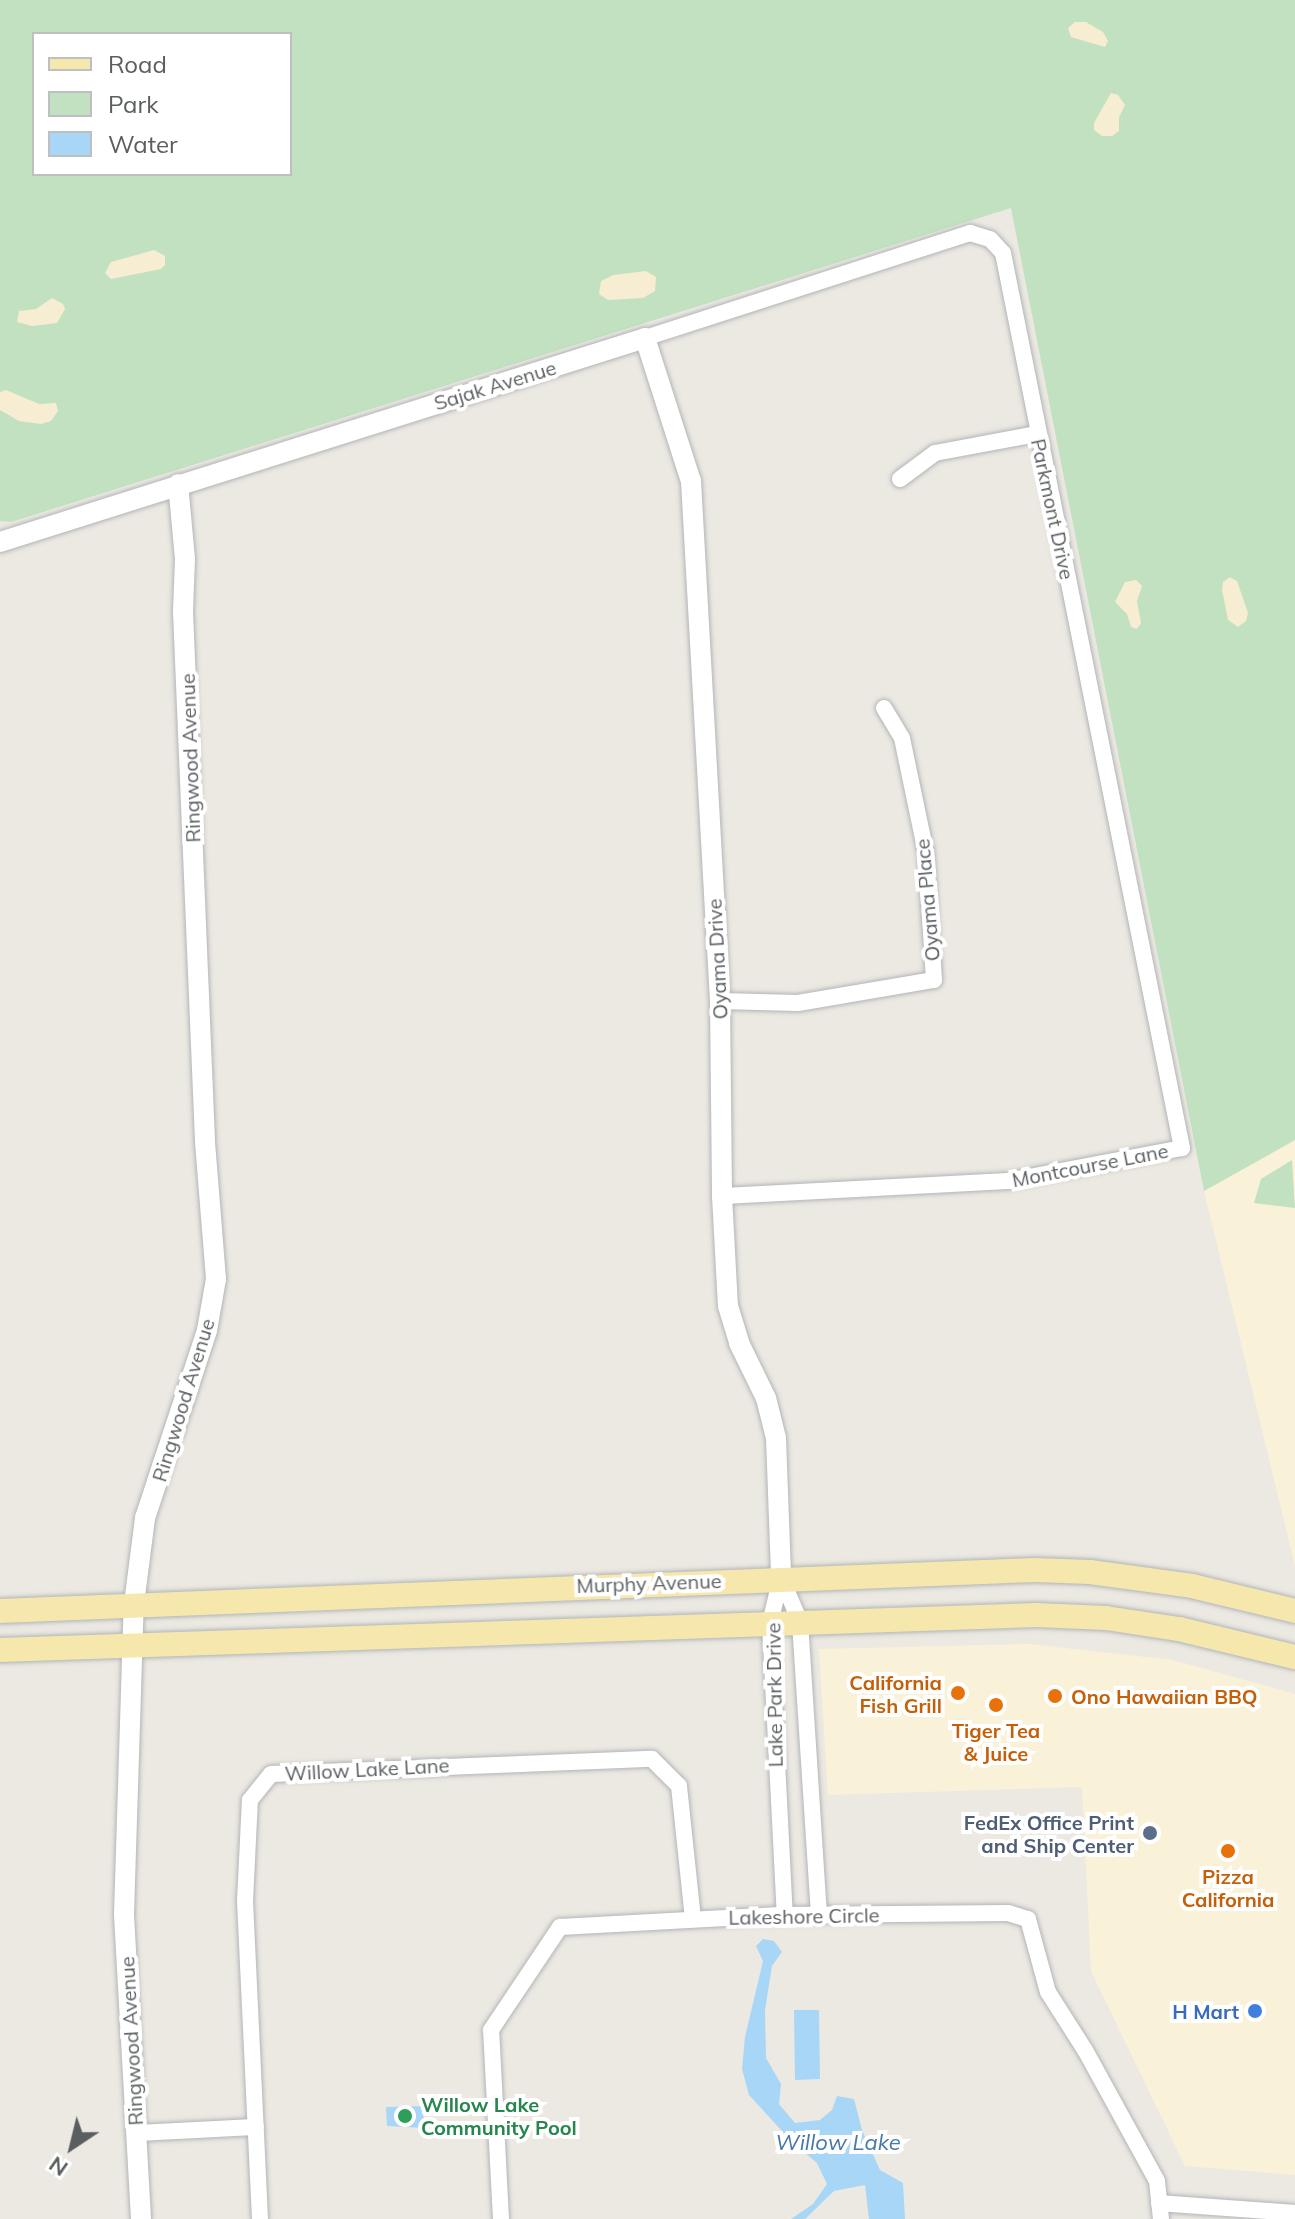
<!DOCTYPE html>
<style>
body{margin:0}
#map{position:relative;width:1295px;height:2219px;overflow:hidden;background:#ece9e2;font-family:Mulish,sans-serif}
div>[style]{position:absolute}
[style*='--x']{left:calc(var(--x)*1px);top:calc(var(--y)*1px);width:calc(var(--w)*1px);rotate:calc(var(--a)*1deg)}
.commercial>*{inset:0;background:#faf1d9}
.green>*{inset:0;background:#c2e1c1}
.sand>*{inset:0;background:#f6edd3}
.water>*{inset:0;background:#a8d6f6}
.roads{filter:drop-shadow(0 0 2px #b2b5b8) drop-shadow(0 0 2px #b2b5b8)}
.minor>*{height:16px;margin:-8px;padding:0 8px;transform-origin:8px;border-radius:8px;background:#fff}
.tertiary>*{height:20px;margin:-10px;padding:0 10px;transform-origin:10px;border-radius:10px;background:#fff}
.primary>*{height:24px;margin:-12px;padding:0 12px;transform-origin:12px;border-radius:12px;background:#f6e8ac}
.dots>*{width:22px;height:22px;translate:-50% -50%;box-sizing:border-box;border:4px solid #fff;border-radius:50%}
span{translate:-50% -50%;white-space:nowrap;text-align:center;line-height:1.15;-webkit-text-stroke:8px #fff;paint-order:stroke}
.street-label{font-size:20px;color:#5a5e61}
.food-label{font-size:20px;color:#c56008;font-weight:700}
.right{translate:-100% -50%;text-align:right}
.left{translate:0 -50%;text-align:left}
.service-label{font-size:20px;color:#4e5e75;font-weight:700}
.shop-label{font-size:20px;color:#366cbe;font-weight:700}
.leisure-label{font-size:20px;color:#27864d;font-weight:700}
.water-label{font-size:22px;color:#4878a6;font-style:italic}
.legend{position:absolute;left:32px;top:32px;width:260px;height:144px;box-sizing:border-box;background:#fff;border:2px solid #bdbfc0;margin:0;padding:10px 14px;list-style:none;font-size:24px;color:#5a5e61}
.legend li{display:flex;align-items:center;gap:16px;height:40px}
.legend b{width:40px;border:2px solid #bdbfc0}
.north{position:absolute;left:32px;top:2107px;width:80px;height:80px;-webkit-text-stroke:6px #fff;paint-order:stroke;rotate:215deg;font-size:22px;font-weight:700;line-height:32px;text-align:center;color:#5a5e61}
.north::after{content:'';display:block;margin:auto;width:28px;height:36px;background:#5a5e61;clip-path:polygon(50% 0,100% 100%,50% 72%,0 100%)}
</style>
<div id="map">
<div class="commercial">
<i style="clip-path:polygon(1295px 1140px,1295px 1566px,1204px 1191px)"></i>
<i style="clip-path:polygon(1029px 1644px,1173px 1660px,1295px 1694px,1295px 2175px,1185px 2166px,1091px 1971px,1082px 1787px,828px 1795px,819px 1649px)"></i>
</div>
<div class="green">
<i style="clip-path:polygon(evenodd,0 0,1295px 0,1295px 1140px,1204px 1191px,1011px 208px,11px 522px,0 521px,0 0,34px 34px,290px 34px,290px 174px,34px 174px,34px 34px)"></i>
<i style="clip-path:polygon(1292px 1160px,1295px 1208px,1254px 1203px,1261px 1179px)"></i>
</div>
<div class="sand">
<i style="clip-path:polygon(1075px 22px,1086px 22px,1103px 32px,1108px 41px,1105px 47px,1071px 37px,1068px 28px)"></i>
<i style="clip-path:polygon(1111px 93px,1118px 95px,1125px 105px,1119px 117px,1119px 131px,1112px 136px,1102px 136px,1094px 130px,1094px 123px)"></i>
<i style="clip-path:polygon(154px 250px,165px 256px,165px 265px,161px 269px,111px 279px,105px 273px,111px 262px)"></i>
<i style="clip-path:polygon(646px 271px,656px 277px,655px 291px,643px 298px,608px 300px,599px 294px,601px 281px,613px 275px)"></i>
<i style="clip-path:polygon(52px 298px,63px 304px,65px 309px,57px 323px,32px 326px,17px 322px,19px 311px,36px 309px)"></i>
<i style="clip-path:polygon(6px 390px,39px 404px,56px 403px,58px 411px,51px 421px,41px 424px,19px 421px,0 410px,0 392px)"></i>
<i style="clip-path:polygon(1230px 577px,1237px 581px,1248px 613px,1246px 621px,1238px 627px,1228px 620px,1222px 590px,1223px 582px)"></i>
<i style="clip-path:polygon(1136px 580px,1142px 586px,1137px 601px,1141px 623px,1137px 629px,1131px 627px,1127px 614px,1115px 602px,1125px 582px)"></i>
</div>
<div class="water">
<i style="clip-path:polygon(763px 1939px,774px 1941px,782px 1952px,772px 1966px,765px 2010px,766px 2058px,781px 2084px,779px 2104px,795px 2123px,820px 2120px,832px 2110px,837px 2096px,854px 2099px,862px 2130px,880px 2170px,903px 2183px,905px 2219px,869px 2219px,865px 2185px,834px 2191px,805px 2219px,791px 2219px,813px 2204px,827px 2184px,817px 2163px,793px 2143px,749px 2095px,742px 2069px,745px 2037px,763px 1961px,756px 1946px)"></i>
<i style="clip-path:polygon(794px 2010px,819px 2010px,820px 2079px,795px 2080px)"></i>
<i style="clip-path:polygon(423px 2106px,424px 2128px,387px 2126px,386px 2107px)"></i>
</div>
<div class="roads">
<div class="minor">
<i style="--x:645;--y:338;--w:342;--a:-17.9"></i>
<i style="--x:970;--y:233;--w:21;--a:17"></i>
<i style="--x:990;--y:239;--w:19;--a:47"></i>
<i style="--x:1003;--y:253;--w:913;--a:78.69"></i>
<i style="--x:1182;--y:1148;--w:176;--a:169.2"></i>
<i style="--x:1009;--y:1181;--w:287;--a:177"></i>
<i style="--x:900;--y:479;--w:44;--a:-36.6"></i>
<i style="--x:935;--y:453;--w:104;--a:-10.6"></i>
<i style="--x:720;--y:1001;--w:78;--a:1.5"></i>
<i style="--x:798;--y:1003;--w:138;--a:-9.6"></i>
<i style="--x:934;--y:980;--w:127;--a:-93.6"></i>
<i style="--x:926;--y:853;--w:117;--a:-101.8"></i>
<i style="--x:902;--y:738;--w:35;--a:-121"></i>
<i style="--x:781;--y:1577;--w:49;--a:67.1"></i>
<i style="--x:800;--y:1622;--w:294;--a:86.3"></i>
<i style="--x:781;--y:1577;--w:47;--a:103.4"></i>
<i style="--x:770;--y:1623;--w:292;--a:87.1"></i>
<i style="--x:136;--y:2133;--w:120;--a:-2.9"></i>
<i style="--x:1159;--y:2203;--w:136;--a:4.2"></i>
<i style="--x:260;--y:2219;--w:318;--a:-92.7"></i>
<i style="--x:245;--y:1901;--w:101;--a:-87.2"></i>
<i style="--x:250;--y:1800;--w:33;--a:-51"></i>
<i style="--x:271;--y:1774;--w:381;--a:-2.3"></i>
<i style="--x:652;--y:1759;--w:38;--a:45"></i>
<i style="--x:679;--y:1786;--w:134;--a:84"></i>
<i style="--x:501;--y:2219;--w:189;--a:-93"></i>
<i style="--x:491;--y:2030;--w:124;--a:-56.2"></i>
<i style="--x:560;--y:1927;--w:225;--a:-3.1"></i>
<i style="--x:785;--y:1915;--w:223;--a:-0.5"></i>
<i style="--x:1008;--y:1913;--w:21;--a:17"></i>
<i style="--x:1028;--y:1919;--w:76;--a:74.7"></i>
<i style="--x:1048;--y:1992;--w:69;--a:57.5"></i>
<i style="--x:1085;--y:2050;--w:149;--a:61.2"></i>
<i style="--x:1157;--y:2181;--w:38;--a:84"></i>
</div>
<div class="tertiary">
<i style="--x:0;--y:542;--w:676;--a:-17.55"></i>
<i style="--x:645;--y:338;--w:150;--a:72.2"></i>
<i style="--x:691;--y:481;--w:521;--a:86.81"></i>
<i style="--x:720;--y:1001;--w:195;--a:89.4"></i>
<i style="--x:722;--y:1196;--w:110;--a:86.9"></i>
<i style="--x:728;--y:1306;--w:39;--a:73"></i>
<i style="--x:739;--y:1343;--w:61;--a:63.9"></i>
<i style="--x:766;--y:1398;--w:41;--a:76"></i>
<i style="--x:776;--y:1438;--w:139;--a:87.9"></i>
<i style="--x:141;--y:2219;--w:305;--a:-93.2"></i>
<i style="--x:124;--y:1914;--w:310;--a:-88.2"></i>
<i style="--x:134;--y:1604;--w:87;--a:-82.7"></i>
<i style="--x:145;--y:1518;--w:198;--a:-71.7"></i>
<i style="--x:207;--y:1330;--w:52;--a:-80"></i>
<i style="--x:216;--y:1279;--w:138;--a:-94.6"></i>
<i style="--x:205;--y:1141;--w:530;--a:-92.38"></i>
<i style="--x:183;--y:611;--w:52;--a:-87.8"></i>
<i style="--x:185;--y:559;--w:75;--a:-95.3"></i>
</div>
<div class="primary">
<i style="--x:0;--y:1611;--w:1036;--a:-2.27"></i>
<i style="--x:1035;--y:1570;--w:55;--a:2.1"></i>
<i style="--x:1090;--y:1572;--w:103;--a:7.8"></i>
<i style="--x:1192;--y:1586;--w:106;--a:13.6"></i>
<i style="--x:0;--y:1650;--w:1037;--a:-1.93"></i>
<i style="--x:1036;--y:1615;--w:70;--a:2.5"></i>
<i style="--x:1106;--y:1618;--w:74;--a:8.6"></i>
<i style="--x:1179;--y:1629;--w:119;--a:13.6"></i>
</div>
</div>
<div class="dots">
<i style="left:958px;top:1693px;background:#e8710a"></i>
<i style="left:1055px;top:1696px;background:#e8710a"></i>
<i style="left:996px;top:1705px;background:#e8710a"></i>
<i style="left:1150px;top:1833px;background:#5c6f8a"></i>
<i style="left:1228px;top:1851px;background:#e8710a"></i>
<i style="left:1255px;top:2011px;background:#3f7fe0"></i>
<i style="left:405px;top:2116px;background:#2e9e5b"></i>
</div>
<div class="street-label">
<span style="left:495px;top:385px;rotate:-17deg">Sajak Avenue</span>
<span style="left:1053px;top:509px;rotate:78deg">Parkmont Drive</span>
<span style="left:190px;top:758px;rotate:-92deg">Ringwood Avenue</span>
<span style="left:927px;top:900px;rotate:-95deg">Oyama Place</span>
<span style="left:717px;top:959px;rotate:-93deg">Oyama Drive</span>
<span style="left:1090px;top:1165px;rotate:-11deg">Montcourse Lane</span>
<span style="left:183px;top:1400px;rotate:-73deg">Ringwood Avenue</span>
<span style="left:649px;top:1583px;rotate:-2deg">Murphy Avenue</span>
<span style="left:774px;top:1695px;rotate:-91deg">Lake Park Drive</span>
<span style="left:367px;top:1769px;rotate:-3deg">Willow Lake Lane</span>
<span style="left:804px;top:1916px;rotate:-1deg">Lakeshore Circle</span>
<span style="left:131px;top:2041px;rotate:-93deg">Ringwood Avenue</span>
</div>
<div class="food-label">
<span class="right" style="left:942px;top:1694px">California<br>Fish Grill</span>
<span class="left" style="left:1071px;top:1696px">Ono Hawaiian BBQ</span>
<span style="left:996px;top:1742px">Tiger Tea<br>&amp; Juice</span>
<span style="left:1228px;top:1888px">Pizza<br>California</span>
</div>
<div class="service-label">
<span class="right" style="left:1134px;top:1834px">FedEx Office Print<br>and Ship Center</span>
</div>
<div class="shop-label">
<span class="right" style="left:1239px;top:2011px">H Mart</span>
</div>
<div class="leisure-label">
<span class="left" style="left:421px;top:2116px">Willow Lake<br>Community Pool</span>
</div>
<div class="water-label">
<span style="left:838px;top:2143px">Willow Lake</span>
</div>
<ul class="legend">
<li><b style="height:10px;background:#f6e8ac"></b>Road</li>
<li><b style="height:22px;background:#c2e1c1"></b>Park</li>
<li><b style="height:22px;background:#a8d6f6"></b>Water</li>
</ul>
<div class="north">N</div>
</div>
